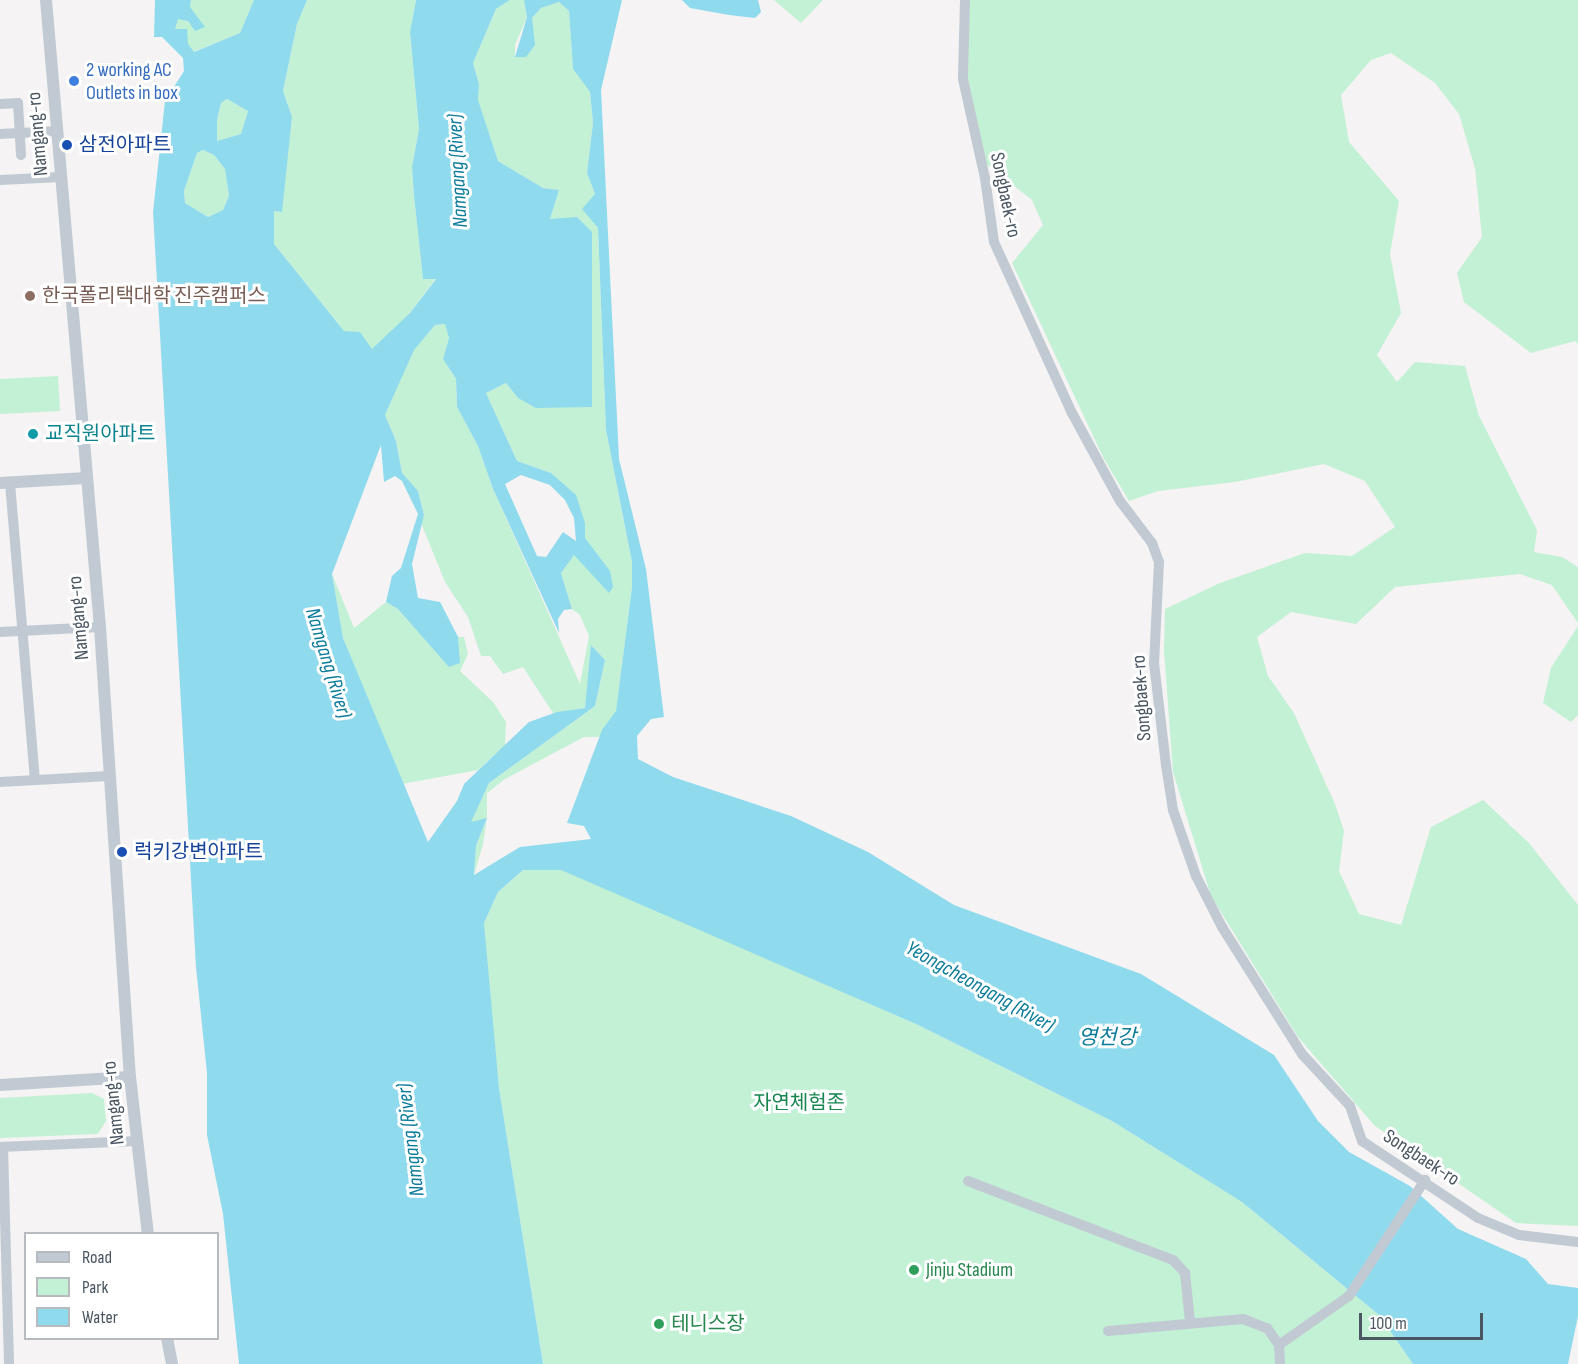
<!DOCTYPE html>
<meta charset="utf-8">
<style>
body{margin:0}
#map{position:relative;width:1578px;height:1364px;overflow:hidden;background:#f5f3f3;font-family:"Sofia Sans Condensed","Noto Sans KR",sans-serif}
div>[style]{position:absolute}
[style*='--x']{left:calc(var(--x)*1px);top:calc(var(--y)*1px);width:calc(var(--w)*1px);rotate:calc(var(--a)*1deg)}
.green>*{inset:0;background:#c3f1d5}
.water>*{inset:0;background:#90daee}
.minor>*{height:10px;margin:-5px;padding:0 5px;transform-origin:5px;border-radius:5px;background:#c1cad2}
.tertiary>*{height:12px;margin:-6px;padding:0 6px;transform-origin:6px;border-radius:6px;background:#c1cad2}
.dots>*{width:16px;height:16px;translate:-50% -50%;box-sizing:border-box;border:3px solid #fff;border-radius:50%}
span{translate:-50% -50%;white-space:nowrap;text-align:center;line-height:1.15;-webkit-text-stroke:6px #fff;paint-order:stroke}
.shop-label{font-size:20px;color:#366cbe}
.left{translate:0 -50%;text-align:left}
.street-label{font-size:20px;color:#4a5661}
.transit-label{font-size:20px;color:#164399}
.education-label{font-size:20px;color:#785e54}
.culture-label{font-size:20px;color:#0d838f}
.park-label{font-size:20px;color:#17864f}
.leisure-label{font-size:20px;color:#27864d}
.water-label{font-size:21px;color:#0c7c9b;font-style:italic}
.legend{position:absolute;left:24px;top:1232px;width:195px;height:108px;box-sizing:border-box;background:#fff;border:2px solid #b7bbc0;margin:0;padding:8px 10px;list-style:none;font-size:18px;color:#4a5661}
.legend li{display:flex;align-items:center;gap:12px;height:30px}
.legend b{width:30px;border:2px solid #b7bbc0}
.scale{position:absolute;left:1359px;top:1313px;width:124px;height:27px;box-sizing:border-box;border:3px solid #4a5661;border-top:0;padding-left:8px;font-size:18px;line-height:21px;white-space:nowrap;color:#4a5661;-webkit-text-stroke:4px #fff;paint-order:stroke}
</style>
<div id="map">
<div class="green">
<i style="clip-path:polygon(191px 0,254px 0,240px 33px,193px 52px,174px 29px,178px 18px,188px 21px)"></i>
<i style="clip-path:polygon(307px 0,416px 0,410px 32px,419px 129px,412px 167px,414px 196px,423px 279px,436px 278px,410px 313px,373px 350px,344px 331px,274px 244px,274px 211px,281px 212px,292px 117px,283px 91px,297px 24px)"></i>
<i style="clip-path:polygon(510px 0,524px 0,527px 17px,515px 45px,515px 57px,532px 18px,541px 8px,559px 2px,569px 11px,573px 69px,590px 92px,593px 123px,587px 173px,595px 194px,583px 209px,598px 228px,606px 430px,632px 562px,632px 587px,616px 712px,599px 737px,584px 737px,505px 779px,487px 793px,487px 818px,483px 844px,474px 875px,476px 846px,487px 819px,470px 823px,489px 783px,595px 706px,605px 660px,592px 646px,585px 708px,553px 713px,523px 667px,503px 674px,490px 656px,481px 656px,468px 617px,445px 582px,421px 523px,424px 515px,418px 491px,402px 474px,396px 441px,385px 415px,413px 350px,435px 325px,446px 324px,449px 338px,443px 359px,456px 379px,457px 407px,478px 446px,493px 489px,580px 684px,589px 636px,580px 615px,572px 609px,561px 573px,574px 554px,596px 554px,585px 538px,585px 523px,551px 473px,517px 461px,486px 393px,506px 383px,518px 398px,572px 220px,550px 219px,559px 190px,543px 188px,498px 161px,477px 100px,479px 84px,473px 63px,496px 9px)"></i>
<i style="clip-path:polygon(774px 0,823px 0,801px 23px)"></i>
<i style="clip-path:polygon(969px 0,1578px 0,1578px 344px,1575px 341px,1531px 353px,1464px 302px,1457px 273px,1482px 237px,1475px 168px,1459px 114px,1435px 83px,1391px 53px,1371px 60px,1341px 95px,1349px 142px,1399px 201px,1390px 254px,1401px 313px,1377px 355px,1397px 382px,1415px 362px,1465px 366px,1479px 416px,1537px 530px,1534px 552px,1562px 557px,1578px 567px,1578px 623px,1552px 585px,1520px 574px,1395px 587px,1356px 624px,1291px 612px,1257px 637px,1268px 676px,1294px 713px,1335px 804px,1344px 831px,1339px 871px,1359px 914px,1401px 925px,1431px 827px,1483px 800px,1529px 843px,1578px 905px,1578px 1226px,1516px 1223px,1375px 1126px,1298px 1037px,1211px 896px,1173px 772px,1164px 651px,1165px 609px,1220px 583px,1305px 553px,1352px 556px,1395px 527px,1365px 481px,1324px 464px,1235px 482px,1158px 491px,1129px 501px,1103px 457px,1012px 263px,1043px 225px,1032px 200px,982px 161px,967px 73px)"></i>
<i style="clip-path:polygon(227px 99px,248px 111px,241px 134px,217px 141px,217px 120px,221px 103px)"></i>
<i style="clip-path:polygon(203px 150px,214px 155px,225px 169px,229px 196px,223px 210px,208px 217px,185px 203px,184px 191px,197px 153px)"></i>
<i style="clip-path:polygon(58px 376px,60px 411px,0 414px,0 379px)"></i>
<i style="clip-path:polygon(332px 574px,354px 628px,386px 602px,398px 609px,449px 666px,440px 602px,458px 637px,464px 637px,468px 654px,460px 671px,493px 702px,506px 722px,505px 745px,478px 770px,402px 784px,343px 638px)"></i>
<i style="clip-path:polygon(1578px 626px,1578px 715px,1571px 722px,1543px 703px,1551px 668px)"></i>
<i style="clip-path:polygon(523px 870px,561px 870px,584px 878px,916px 1024px,1112px 1121px,1242px 1202px,1379px 1315px,1413px 1364px,543px 1364px,499px 1088px,485px 961px,484px 923px,498px 892px)"></i>
<i style="clip-path:polygon(92px 1093px,104px 1099px,106px 1121px,98px 1134px,0 1138px,0 1098px)"></i>
</div>
<div class="water">
<i style="clip-path:polygon(evenodd,155px 0,191px 0,190px 7px,205px 27px,195px 31px,188px 21px,178px 19px,175px 29px,187px 29px,188px 44px,194px 52px,240px 33px,254px 0,307px 0,297px 24px,283px 91px,292px 117px,282px 212px,274px 211px,274px 244px,344px 331px,360px 332px,372px 349px,410px 313px,436px 279px,423px 279px,414px 196px,412px 167px,419px 129px,410px 32px,416px 0,510px 0,496px 9px,473px 63px,479px 84px,478px 100px,498px 161px,543px 188px,559px 190px,550px 219px,577px 217px,592px 232px,592px 407px,536px 408px,518px 398px,506px 383px,486px 393px,517px 461px,551px 473px,576px 495px,585px 523px,585px 538px,610px 571px,613px 587px,609px 593px,574px 555px,561px 573px,572px 609px,564px 610px,558px 619px,559px 633px,493px 489px,478px 446px,457px 407px,456px 379px,443px 359px,449px 338px,445px 324px,435px 325px,414px 350px,385px 415px,396px 441px,402px 473px,418px 491px,424px 515px,412px 564px,418px 598px,440px 602px,458px 637px,460px 663px,449px 667px,398px 609px,386px 602px,392px 576px,401px 568px,418px 514px,402px 481px,395px 476px,384px 482px,381px 445px,332px 574px,343px 638px,428px 842px,457px 801px,464px 784px,529px 722px,557px 712px,585px 708px,591px 645px,605px 660px,595px 706px,489px 783px,471px 822px,487px 818px,476px 846px,474px 875px,520px 847px,591px 839px,584px 826px,567px 823px,602px 730px,616px 711px,632px 587px,632px 562px,606px 430px,598px 228px,582px 209px,595px 194px,587px 173px,593px 123px,590px 92px,573px 69px,569px 11px,559px 2px,541px 8px,532px 18px,535px 45px,526px 57px,515px 57px,527px 17px,524px 0,622px 0,601px 90px,619px 459px,646px 569px,664px 717px,651px 719px,637px 736px,638px 759px,673px 777px,791px 816px,868px 852px,954px 905px,1141px 974px,1274px 1055px,1318px 1121px,1349px 1152px,1410px 1186px,1458px 1229px,1526px 1259px,1548px 1284px,1578px 1288px,1578px 1316px,1568px 1364px,1413px 1364px,1379px 1315px,1242px 1202px,1112px 1121px,916px 1024px,561px 870px,523px 870px,498px 892px,484px 923px,499px 1088px,543px 1364px,239px 1364px,223px 1214px,207px 1135px,207px 1073px,196px 967px,153px 212px,165px 101px,184px 71px,183px 58px,162px 37px,154px 37px,155px 0,227px 99px,248px 111px,241px 134px,217px 141px,217px 120px,221px 103px,227px 99px,155px 0,203px 150px,214px 155px,225px 169px,229px 196px,223px 210px,208px 217px,185px 203px,184px 191px,197px 153px,203px 150px,155px 0,521px 475px,550px 485px,565px 500px,574px 518px,576px 541px,563px 532px,546px 557px,537px 556px,505px 484px,521px 475px)"></i>
<i style="clip-path:polygon(682px 0,758px 0,761px 12px,755px 18px,729px 15px,690px 8px)"></i>
</div>
<div class="minor">
<i style="--x:965;--y:0;--w:79;--a:91.5"></i>
<i style="--x:963;--y:79;--w:101;--a:77.5"></i>
<i style="--x:985;--y:178;--w:65;--a:82"></i>
<i style="--x:994;--y:242;--w:188;--a:65.5"></i>
<i style="--x:1072;--y:413;--w:100;--a:61.4"></i>
<i style="--x:1120;--y:501;--w:53;--a:52.7"></i>
<i style="--x:1152;--y:543;--w:20;--a:70"></i>
<i style="--x:1159;--y:562;--w:101;--a:92.8"></i>
<i style="--x:1154;--y:663;--w:103;--a:83.3"></i>
<i style="--x:1166;--y:765;--w:46;--a:81.2"></i>
<i style="--x:1173;--y:810;--w:70;--a:70.8"></i>
<i style="--x:1196;--y:876;--w:57;--a:63"></i>
<i style="--x:1222;--y:927;--w:150;--a:57.8"></i>
<i style="--x:1302;--y:1054;--w:71;--a:47.3"></i>
<i style="--x:1350;--y:1106;--w:37;--a:71"></i>
<i style="--x:1362;--y:1141;--w:139;--a:33.6"></i>
<i style="--x:1478;--y:1218;--w:44;--a:22.5"></i>
<i style="--x:1519;--y:1235;--w:59;--a:6.8"></i>
<i style="--x:0;--y:104;--w:18;--a:-3"></i>
<i style="--x:18;--y:103;--w:52;--a:86.7"></i>
<i style="--x:0;--y:134;--w:57;--a:-3"></i>
<i style="--x:0;--y:180;--w:61;--a:-2.8"></i>
<i style="--x:10;--y:483;--w:297;--a:85.2"></i>
<i style="--x:0;--y:632;--w:100;--a:-2.9"></i>
<i style="--x:0;--y:782;--w:109;--a:-3.2"></i>
<i style="--x:0;--y:1147;--w:137;--a:-2.5"></i>
<i style="--x:3;--y:1147;--w:217;--a:88.4"></i>
<i style="--x:968;--y:1181;--w:220;--a:21.1"></i>
<i style="--x:1173;--y:1260;--w:18;--a:47"></i>
<i style="--x:1185;--y:1273;--w:48;--a:84.1"></i>
<i style="--x:1108;--y:1331;--w:136;--a:-5.1"></i>
<i style="--x:1243;--y:1319;--w:26;--a:21"></i>
<i style="--x:1267;--y:1328;--w:21;--a:55"></i>
<i style="--x:1279;--y:1345;--w:19;--a:87"></i>
<i style="--x:1279;--y:1345;--w:85;--a:-35"></i>
<i style="--x:1349;--y:1296;--w:139;--a:-56.8"></i>
</div>
<div class="tertiary">
<i style="--x:46;--y:0;--w:629;--a:85.08"></i>
<i style="--x:100;--y:627;--w:451;--a:86.2"></i>
<i style="--x:130;--y:1077;--w:158;--a:83.5"></i>
<i style="--x:0;--y:483;--w:86;--a:-3.3"></i>
<i style="--x:0;--y:1085;--w:130;--a:-3.5"></i>
<i style="--x:167;--y:1338;--w:26;--a:79"></i>
</div>
<div class="dots">
<i style="left:74px;top:81px;background:#3f7fe0"></i>
<i style="left:67px;top:145px;background:#1a4fb4"></i>
<i style="left:30px;top:296px;background:#8d6e63"></i>
<i style="left:33px;top:434px;background:#0f9aa8"></i>
<i style="left:122px;top:852px;background:#1a4fb4"></i>
<i style="left:914px;top:1270px;background:#2e9e5b"></i>
<i style="left:659px;top:1324px;background:#2e9e5b"></i>
</div>
<div class="shop-label">
<span class="left" style="left:86px;top:82px">2 working AC<br>Outlets in box</span>
</div>
<div class="street-label">
<span style="left:38px;top:134px;rotate:-95deg">Namgang-ro</span>
<span style="left:1005px;top:195px;rotate:78deg">Songbaek-ro</span>
<span style="left:79px;top:618px;rotate:-95deg">Namgang-ro</span>
<span style="left:1142px;top:698px;rotate:-94deg">Songbaek-ro</span>
<span style="left:114px;top:1103px;rotate:-96deg">Namgang-ro</span>
<span style="left:1421px;top:1158px;rotate:33deg">Songbaek-ro</span>
</div>
<div class="transit-label">
<span class="left" style="left:79px;top:145px">삼전아파트</span>
<span class="left" style="left:134px;top:852px">럭키강변아파트</span>
</div>
<div class="education-label">
<span class="left" style="left:42px;top:296px">한국폴리택대학 진주캠퍼스</span>
</div>
<div class="culture-label">
<span class="left" style="left:45px;top:434px">교직원아파트</span>
</div>
<div class="park-label">
<span style="left:799px;top:1103px">자연체험존</span>
</div>
<div class="leisure-label">
<span class="left" style="left:926px;top:1270px">Jinju Stadium</span>
<span class="left" style="left:671px;top:1324px">테니스장</span>
</div>
<div class="water-label">
<span style="left:458px;top:171px;rotate:-93deg">Namgang (River)</span>
<span style="left:328px;top:663px;rotate:73deg">Namgang (River)</span>
<span style="left:980px;top:987px;rotate:29deg">Yeongcheongang (River)</span>
<span style="left:1107px;top:1038px">영천강</span>
<span style="left:411px;top:1140px;rotate:-97deg">Namgang (River)</span>
</div>
<ul class="legend">
<li><b style="height:8px;background:#c1cad2"></b>Road</li>
<li><b style="height:16px;background:#c3f1d5"></b>Park</li>
<li><b style="height:16px;background:#90daee"></b>Water</li>
</ul>
<div class="scale">100 m</div>
</div>
